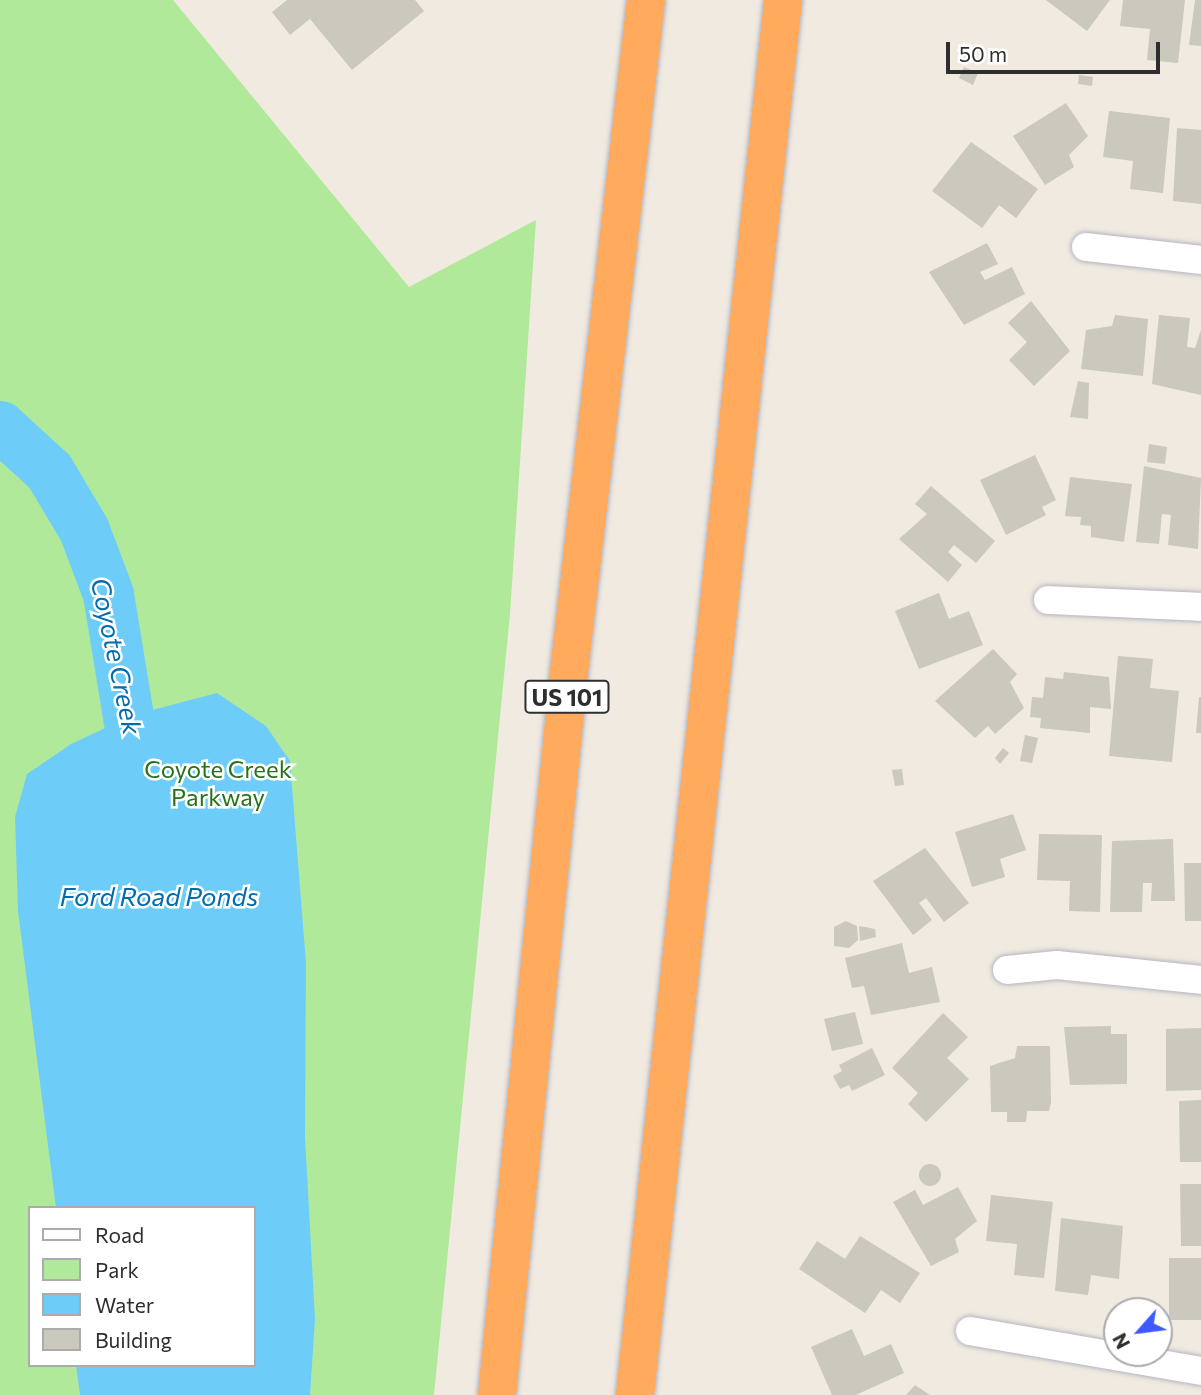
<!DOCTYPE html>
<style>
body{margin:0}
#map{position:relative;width:1201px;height:1395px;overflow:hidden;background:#f0eae0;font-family:Commissioner,sans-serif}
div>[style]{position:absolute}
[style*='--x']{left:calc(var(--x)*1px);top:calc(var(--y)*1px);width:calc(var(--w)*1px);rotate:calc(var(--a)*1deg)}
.green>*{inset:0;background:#b1e99a}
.water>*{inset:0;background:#6dcdf8}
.river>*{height:51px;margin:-25.5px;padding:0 25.5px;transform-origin:25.5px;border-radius:25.5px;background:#6dcdf8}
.building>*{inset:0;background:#cbc8be}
.round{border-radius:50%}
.roads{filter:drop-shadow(0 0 2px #b4b6c2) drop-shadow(0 0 2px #b4b6c2)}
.minor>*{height:28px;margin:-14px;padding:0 14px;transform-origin:14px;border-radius:14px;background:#fff}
.motorway>*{height:38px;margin:-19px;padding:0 19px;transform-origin:19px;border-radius:19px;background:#ffaa5c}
span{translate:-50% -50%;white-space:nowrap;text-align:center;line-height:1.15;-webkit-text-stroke:5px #fff;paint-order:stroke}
.shield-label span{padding:2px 5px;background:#fff;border:2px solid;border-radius:5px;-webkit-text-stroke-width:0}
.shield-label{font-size:23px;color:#2e2e2e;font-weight:700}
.park-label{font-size:24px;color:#257316}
.water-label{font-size:26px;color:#046bac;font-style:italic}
.legend{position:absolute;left:28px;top:1206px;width:228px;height:161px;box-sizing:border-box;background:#fff;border:2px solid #ababab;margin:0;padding:9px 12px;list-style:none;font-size:21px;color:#2e2e2e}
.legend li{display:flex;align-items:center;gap:14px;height:35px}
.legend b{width:35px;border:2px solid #ababab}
.north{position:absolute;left:1103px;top:1297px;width:70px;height:70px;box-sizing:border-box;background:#fff;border:2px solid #ababab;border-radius:50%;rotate:242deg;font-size:19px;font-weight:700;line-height:28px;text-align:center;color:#2e2e2e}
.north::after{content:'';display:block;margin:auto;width:24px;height:32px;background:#3e59ff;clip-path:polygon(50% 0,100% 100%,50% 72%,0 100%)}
.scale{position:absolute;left:946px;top:42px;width:214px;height:32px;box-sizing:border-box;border:4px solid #2e2e2e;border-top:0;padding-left:9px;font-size:21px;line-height:24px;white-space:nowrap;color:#2e2e2e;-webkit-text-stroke:5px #fff;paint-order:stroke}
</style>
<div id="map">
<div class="green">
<i style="clip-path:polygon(evenodd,0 0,173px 0,409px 287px,536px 220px,510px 614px,434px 1395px,0 1395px,0 0,30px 1208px,254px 1208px,254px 1365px,30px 1365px,30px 1208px)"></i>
</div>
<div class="water">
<i style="clip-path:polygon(217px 693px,266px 726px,290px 761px,306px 963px,305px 1137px,315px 1319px,310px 1395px,80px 1395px,76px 1365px,254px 1365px,254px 1208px,56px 1208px,18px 911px,15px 817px,27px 774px,71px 744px,133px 715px)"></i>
</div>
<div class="river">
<i style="--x:0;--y:426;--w:67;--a:42.6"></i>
<i style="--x:49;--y:471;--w:69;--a:59.3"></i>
<i style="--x:84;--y:530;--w:68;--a:69.4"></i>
<i style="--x:108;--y:594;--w:192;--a:80.7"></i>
</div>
<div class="building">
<i style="clip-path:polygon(287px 0,415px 0,424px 11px,352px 70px,310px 19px,290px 35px,272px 12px)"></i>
<i style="clip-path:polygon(1046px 0,1110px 0,1087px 31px)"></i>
<i style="clip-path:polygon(1123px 0,1185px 0,1178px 63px,1147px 60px,1150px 29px,1120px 26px)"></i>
<i style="clip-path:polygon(1195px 0,1201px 0,1201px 46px,1189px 45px)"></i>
<i style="clip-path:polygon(964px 67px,978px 73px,973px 85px,959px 78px)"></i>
<i style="clip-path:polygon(1079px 75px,1093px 77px,1092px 86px,1078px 84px)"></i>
<i style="clip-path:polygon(1066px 103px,1088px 136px,1069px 155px,1074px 167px,1045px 185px,1013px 136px)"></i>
<i style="clip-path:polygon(1109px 111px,1170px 118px,1163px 193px,1130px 189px,1133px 161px,1103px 157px)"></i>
<i style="clip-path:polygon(1177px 128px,1201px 130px,1201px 204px,1173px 201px)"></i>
<i style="clip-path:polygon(971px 142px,1038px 189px,1016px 218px,999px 205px,982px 228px,932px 191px)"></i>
<i style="clip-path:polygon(987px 243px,998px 264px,980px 272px,985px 280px,1012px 267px,1025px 294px,964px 325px,929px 272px)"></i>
<i style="clip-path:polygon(1031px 301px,1070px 351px,1034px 386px,1009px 360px,1027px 342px,1008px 323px)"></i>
<i style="clip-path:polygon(1115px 315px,1148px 319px,1143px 376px,1081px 369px,1086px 330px,1112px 326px)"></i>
<i style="clip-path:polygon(1159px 315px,1190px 318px,1187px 347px,1195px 348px,1201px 330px,1201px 395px,1152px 384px)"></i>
<i style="clip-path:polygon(1078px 381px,1089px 383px,1088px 419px,1070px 417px)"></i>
<i style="clip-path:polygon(1149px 444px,1167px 447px,1165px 464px,1147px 462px)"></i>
<i style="clip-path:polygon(1035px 455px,1056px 500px,1042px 507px,1046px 515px,1006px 535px,980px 480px)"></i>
<i style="clip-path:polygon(1144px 466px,1201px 478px,1198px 549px,1168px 545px,1171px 515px,1162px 514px,1159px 544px,1136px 542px)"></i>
<i style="clip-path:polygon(1070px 477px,1132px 484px,1124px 542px,1091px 537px,1091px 526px,1080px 525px,1081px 517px,1065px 516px)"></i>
<i style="clip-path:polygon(931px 486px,995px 541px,976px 563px,954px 545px,948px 552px,962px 565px,948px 582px,899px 539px,927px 514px,915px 504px)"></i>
<i style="clip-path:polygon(939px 593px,949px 619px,969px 611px,983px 645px,919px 669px,895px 611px)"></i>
<i style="clip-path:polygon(993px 649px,1017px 674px,1010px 682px,1024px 708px,995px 734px,988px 726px,975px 738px,935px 701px)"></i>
<i style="clip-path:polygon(1118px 656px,1153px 659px,1150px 688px,1179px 691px,1172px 762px,1109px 756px)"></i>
<i style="clip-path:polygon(1064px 672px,1109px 677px,1111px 709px,1090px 707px,1090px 733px,1040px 728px,1041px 718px,1030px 717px,1032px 697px,1043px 698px,1045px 677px,1063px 679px)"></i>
<i style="clip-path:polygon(1199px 697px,1201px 697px,1201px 733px,1196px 733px)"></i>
<i style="clip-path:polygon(1025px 735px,1038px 738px,1032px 763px,1020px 761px)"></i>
<i style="clip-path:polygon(1003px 748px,1009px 753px,1000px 764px,995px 758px)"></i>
<i style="clip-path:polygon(902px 769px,904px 785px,895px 786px,892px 770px)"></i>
<i style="clip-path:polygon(1013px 814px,1026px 850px,1000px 859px,1005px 877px,972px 887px,955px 832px)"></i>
<i style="clip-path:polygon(1039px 834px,1102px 835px,1100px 912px,1069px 911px,1070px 881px,1037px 880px)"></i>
<i style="clip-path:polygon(1173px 839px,1175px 901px,1151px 901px,1152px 883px,1143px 883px,1142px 912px,1110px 912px,1112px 841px)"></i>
<i style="clip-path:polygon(925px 848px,969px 903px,944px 922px,926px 898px,919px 903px,932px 920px,913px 935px,873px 881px)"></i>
<i style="clip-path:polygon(1184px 863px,1201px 863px,1201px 921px,1185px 921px)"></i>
<i style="clip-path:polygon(846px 921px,857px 926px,858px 940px,849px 948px,834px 946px,834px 927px)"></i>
<i style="clip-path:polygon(859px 926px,875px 929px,876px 937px,860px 941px)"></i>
<i style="clip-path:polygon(902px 943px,909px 973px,932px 967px,940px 1002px,871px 1015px,864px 986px,852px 988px,845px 958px)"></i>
<i style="clip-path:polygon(855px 1012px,863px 1044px,832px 1051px,824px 1019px)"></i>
<i style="clip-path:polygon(943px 1013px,968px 1037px,947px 1058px,969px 1079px,926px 1122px,908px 1104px,918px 1093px,892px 1068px)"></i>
<i style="clip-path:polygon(1111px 1026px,1111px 1034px,1127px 1034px,1127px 1084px,1070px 1085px,1064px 1027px)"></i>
<i style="clip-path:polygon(1201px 1028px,1201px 1090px,1166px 1091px,1166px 1029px)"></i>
<i style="clip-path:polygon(1017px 1046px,1050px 1046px,1051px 1103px,1049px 1111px,1027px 1111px,1026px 1122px,1007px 1122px,1007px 1112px,991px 1112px,990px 1066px,1015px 1058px)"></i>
<i style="clip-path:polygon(872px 1048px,885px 1075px,852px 1091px,849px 1085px,840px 1089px,833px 1076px,842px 1071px,839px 1065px)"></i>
<i style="clip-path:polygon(1201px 1100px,1201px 1162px,1180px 1162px,1179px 1101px)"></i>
<i class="round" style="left:919px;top:1164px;width:22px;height:22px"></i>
<i style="clip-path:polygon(1180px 1184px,1201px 1184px,1201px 1246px,1181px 1246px)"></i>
<i style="clip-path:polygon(958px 1187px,977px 1221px,955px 1239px,959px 1252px,931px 1266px,893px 1202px,915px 1190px,923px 1205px)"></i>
<i style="clip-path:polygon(991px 1195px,1053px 1202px,1044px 1278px,1014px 1275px,1017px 1244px,986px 1241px)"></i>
<i style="clip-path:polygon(1061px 1218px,1123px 1226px,1119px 1279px,1091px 1275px,1088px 1295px,1055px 1291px)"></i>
<i style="clip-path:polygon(860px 1236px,920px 1273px,900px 1303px,881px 1290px,865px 1313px,799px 1269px,817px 1241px,845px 1259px)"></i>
<i style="clip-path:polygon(1169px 1258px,1201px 1258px,1201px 1320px,1169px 1320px)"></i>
<i style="clip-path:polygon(852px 1329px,864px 1356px,891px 1344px,904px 1373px,856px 1395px,832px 1395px,811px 1347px)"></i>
<i style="clip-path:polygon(915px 1385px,930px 1395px,906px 1395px)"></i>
</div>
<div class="roads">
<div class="minor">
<i style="--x:1086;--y:247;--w:116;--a:6.4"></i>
<i style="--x:1048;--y:600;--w:153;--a:2.6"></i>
<i style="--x:1007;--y:970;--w:50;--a:-5.7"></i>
<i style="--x:1057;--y:965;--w:145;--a:5.9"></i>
<i style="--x:970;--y:1331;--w:234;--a:9.8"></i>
</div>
<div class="motorway">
<i style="--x:497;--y:1395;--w:727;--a:-84.31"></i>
<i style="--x:569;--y:672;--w:676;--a:-83.46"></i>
<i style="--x:635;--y:1395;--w:1403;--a:-83.94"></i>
</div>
</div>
<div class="shield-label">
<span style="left:567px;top:697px">US 101</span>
</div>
<div class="park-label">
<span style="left:218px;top:783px">Coyote Creek<br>Parkway</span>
</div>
<div class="water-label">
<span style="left:117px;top:656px;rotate:78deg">Coyote Creek</span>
<span style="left:159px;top:896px">Ford Road Ponds</span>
</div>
<ul class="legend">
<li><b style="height:9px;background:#fff"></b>Road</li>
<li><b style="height:19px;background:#b1e99a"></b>Park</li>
<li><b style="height:19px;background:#6dcdf8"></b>Water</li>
<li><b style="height:19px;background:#cbc8be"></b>Building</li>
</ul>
<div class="north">N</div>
<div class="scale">50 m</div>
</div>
